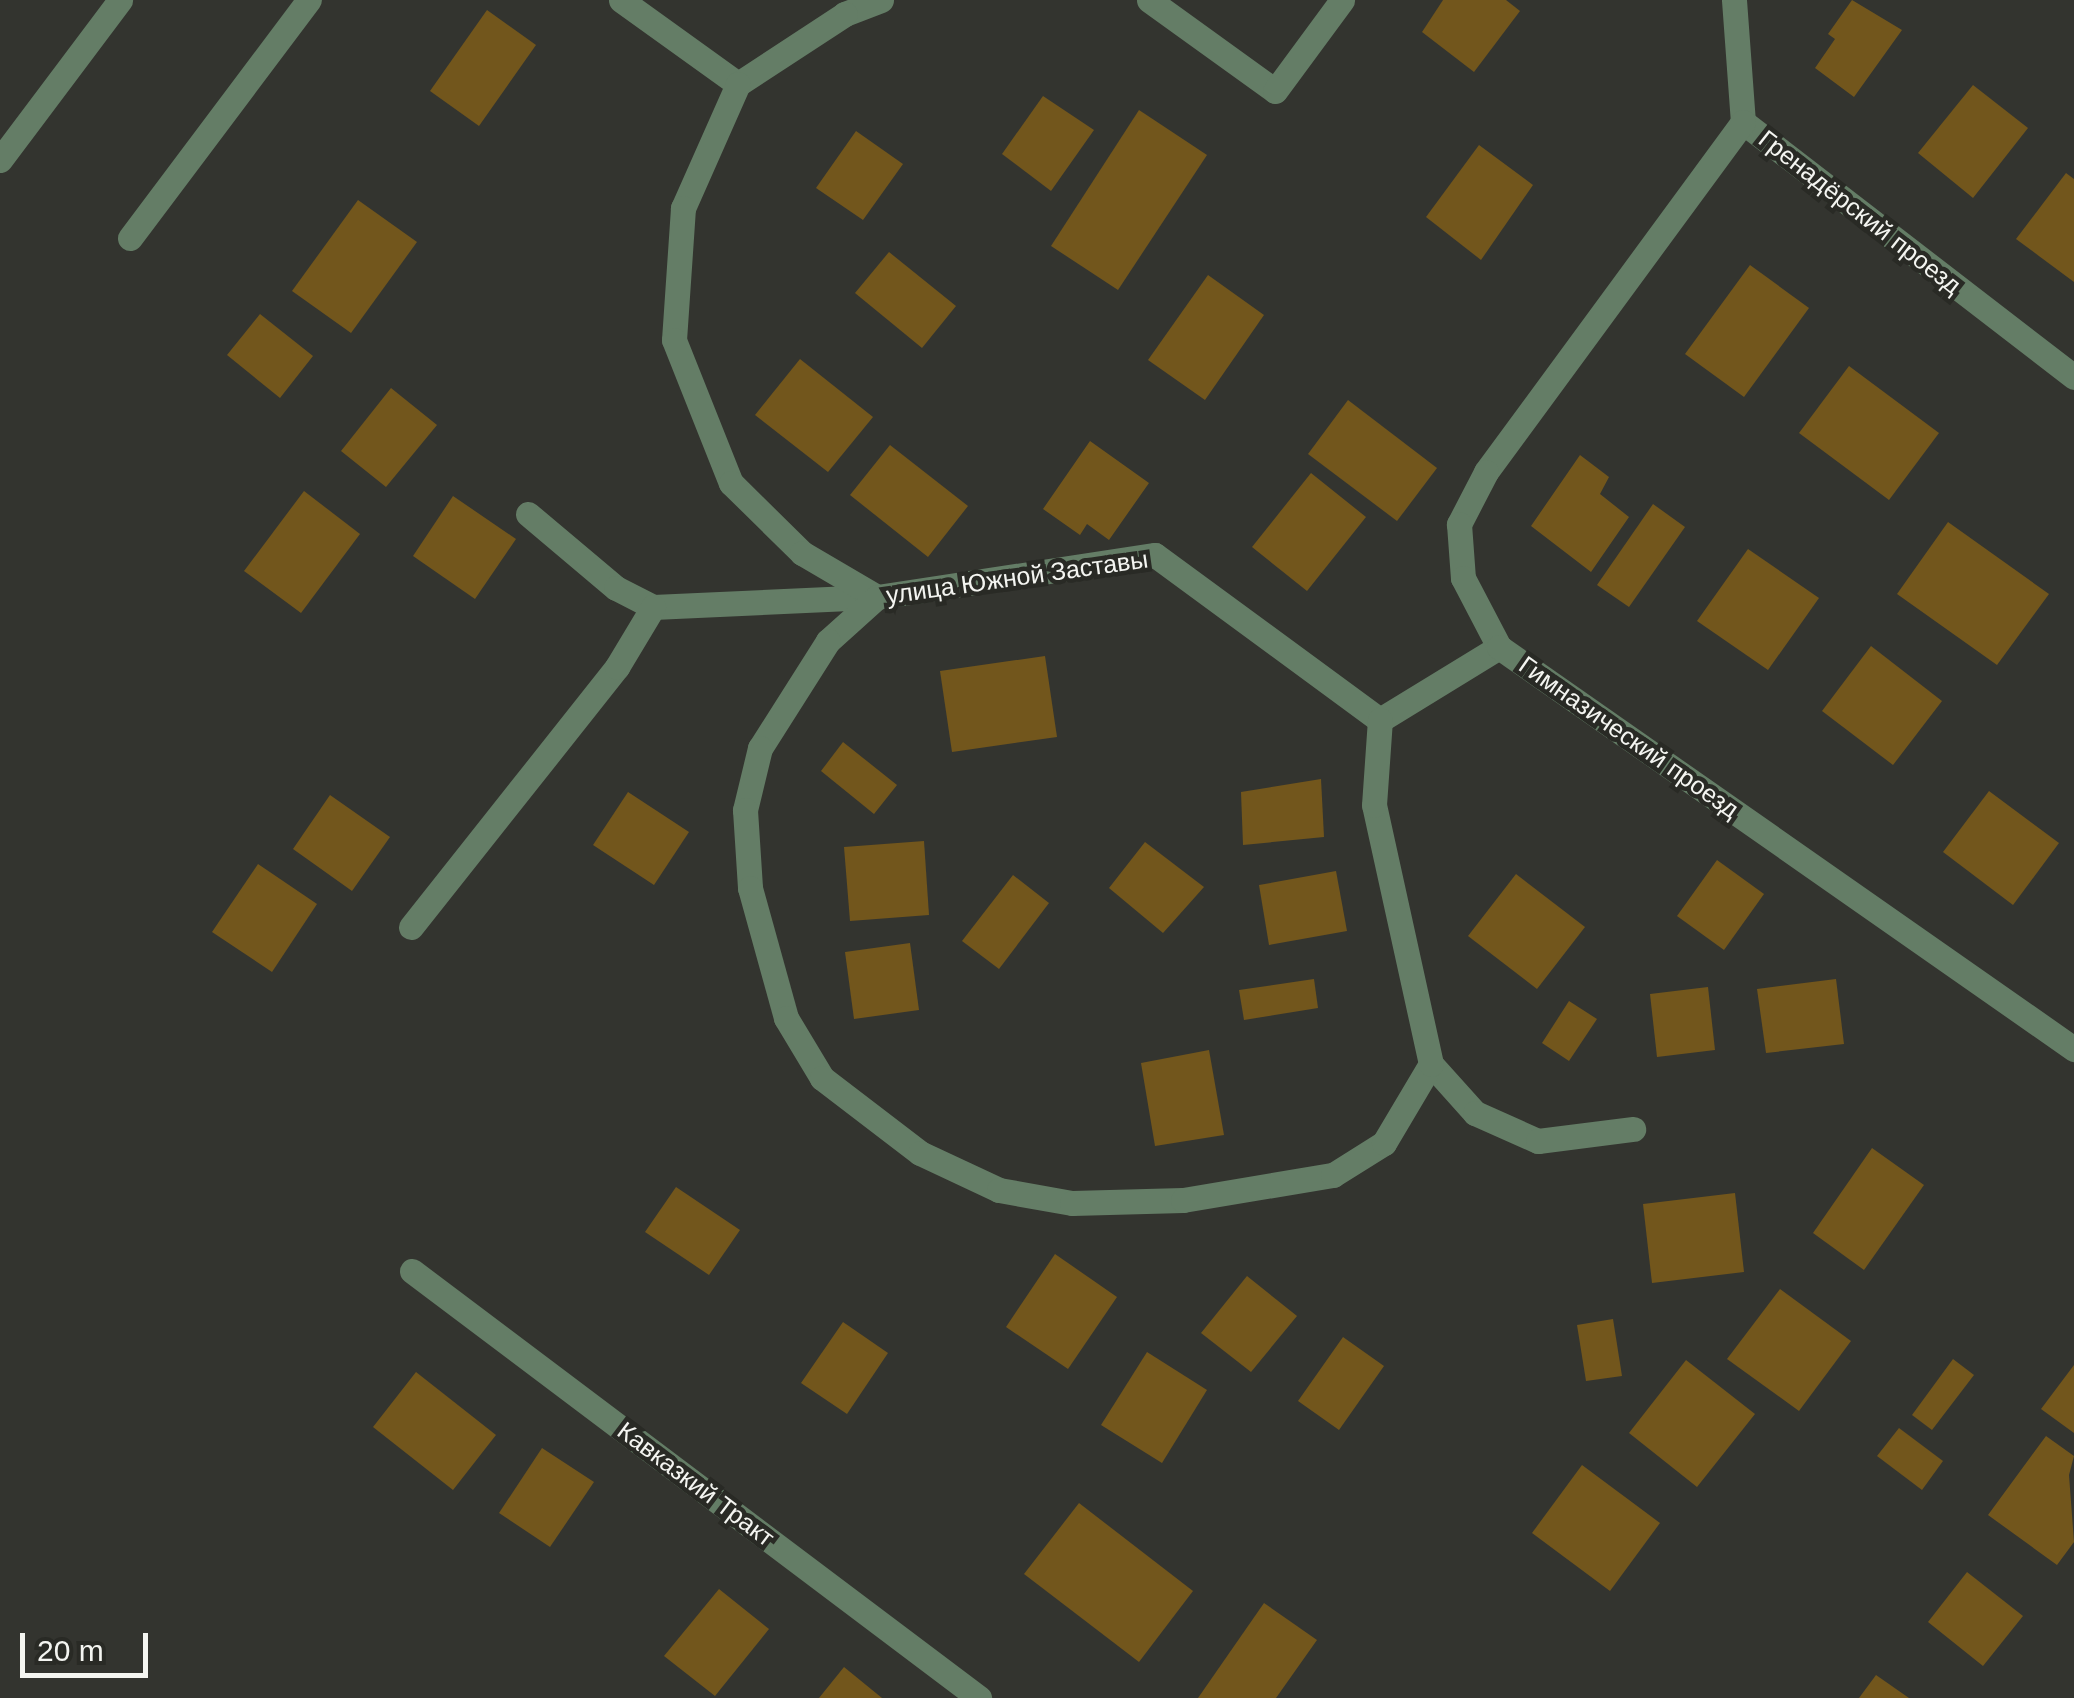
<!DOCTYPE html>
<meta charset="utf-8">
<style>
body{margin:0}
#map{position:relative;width:2074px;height:1698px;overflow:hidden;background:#33342f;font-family:Helvetica,sans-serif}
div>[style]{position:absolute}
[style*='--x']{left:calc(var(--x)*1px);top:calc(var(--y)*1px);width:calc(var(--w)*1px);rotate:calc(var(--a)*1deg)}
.building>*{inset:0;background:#72561c}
.lane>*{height:25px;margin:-12.5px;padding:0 12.5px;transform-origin:12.5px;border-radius:12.5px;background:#647d66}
.street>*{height:25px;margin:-12.5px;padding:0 12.5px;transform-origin:12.5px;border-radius:12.5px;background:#647d66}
span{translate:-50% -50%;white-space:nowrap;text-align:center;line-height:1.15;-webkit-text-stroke:9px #292a25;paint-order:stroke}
.street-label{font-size:25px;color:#f4f5f1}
.scale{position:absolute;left:20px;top:1633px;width:128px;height:45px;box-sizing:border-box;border:5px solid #f4f5f1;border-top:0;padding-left:12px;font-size:30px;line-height:35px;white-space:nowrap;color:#f4f5f1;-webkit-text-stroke:8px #292a25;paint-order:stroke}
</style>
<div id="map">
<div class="building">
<i style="clip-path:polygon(1443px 0,1506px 0,1520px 11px,1474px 72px,1422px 32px)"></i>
<i style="clip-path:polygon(1852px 0,1902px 30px,1854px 97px,1815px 68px,1835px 39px,1828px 34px)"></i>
<i style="clip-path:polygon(487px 10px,536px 45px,479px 126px,430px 91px)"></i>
<i style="clip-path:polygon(1973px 85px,2028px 128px,1973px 198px,1918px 153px)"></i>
<i style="clip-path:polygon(1043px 96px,1094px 130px,1051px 191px,1002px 154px)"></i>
<i style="clip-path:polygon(1139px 110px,1207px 155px,1118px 290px,1051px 246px)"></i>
<i style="clip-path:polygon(856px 131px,903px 164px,863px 220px,816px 188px)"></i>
<i style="clip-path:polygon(1479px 145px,1533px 185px,1481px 260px,1426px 217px)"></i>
<i style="clip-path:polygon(2066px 173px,2074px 179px,2074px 282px,2016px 239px)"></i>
<i style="clip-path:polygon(358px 200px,417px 242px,351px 333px,292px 291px)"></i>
<i style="clip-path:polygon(889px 252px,956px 306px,922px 348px,855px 293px)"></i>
<i style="clip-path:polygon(1750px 265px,1809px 308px,1744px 397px,1685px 354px)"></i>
<i style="clip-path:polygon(1208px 275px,1264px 315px,1205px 400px,1148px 360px)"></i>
<i style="clip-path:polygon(260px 314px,313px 356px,280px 398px,227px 355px)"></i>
<i style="clip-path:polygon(800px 359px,873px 417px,828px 472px,755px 415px)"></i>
<i style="clip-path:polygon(1849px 366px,1939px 433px,1889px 500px,1799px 433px)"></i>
<i style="clip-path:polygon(391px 388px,437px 425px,386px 487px,341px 451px)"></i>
<i style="clip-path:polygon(1348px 400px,1437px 468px,1397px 521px,1308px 454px)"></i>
<i style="clip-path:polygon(1090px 441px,1149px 483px,1109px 540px,1087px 524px,1080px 535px,1043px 509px)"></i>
<i style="clip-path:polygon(890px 445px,968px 506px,928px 557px,850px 495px)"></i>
<i style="clip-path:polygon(1580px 455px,1609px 477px,1600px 494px,1629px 517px,1591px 572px,1531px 526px)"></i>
<i style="clip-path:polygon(1311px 473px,1366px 517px,1307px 591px,1252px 547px)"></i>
<i style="clip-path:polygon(304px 491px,360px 534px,301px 613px,244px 571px)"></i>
<i style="clip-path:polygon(453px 496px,516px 539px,475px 599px,413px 556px)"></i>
<i style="clip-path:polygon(1653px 504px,1685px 527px,1629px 607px,1597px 585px)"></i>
<i style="clip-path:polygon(1948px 522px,2049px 594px,1997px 665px,1897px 594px)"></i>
<i style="clip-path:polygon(1748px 549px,1819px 598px,1768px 670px,1697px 621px)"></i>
<i style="clip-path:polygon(1871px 646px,1942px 701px,1893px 765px,1822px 711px)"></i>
<i style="clip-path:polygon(1045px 656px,1057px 737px,952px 752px,940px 671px)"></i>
<i style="clip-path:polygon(843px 742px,897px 785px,874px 814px,821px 771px)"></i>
<i style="clip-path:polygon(1321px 779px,1324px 837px,1243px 845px,1241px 792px)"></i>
<i style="clip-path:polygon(1989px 791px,2059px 843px,2013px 905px,1943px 852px)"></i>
<i style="clip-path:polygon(628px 792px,689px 832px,654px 885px,593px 845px)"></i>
<i style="clip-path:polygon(330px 795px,390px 837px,352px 891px,293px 849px)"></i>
<i style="clip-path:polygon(924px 841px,929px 915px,850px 921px,844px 847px)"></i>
<i style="clip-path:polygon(1145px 842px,1204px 887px,1163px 933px,1109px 888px)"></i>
<i style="clip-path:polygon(1717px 860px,1764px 894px,1724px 950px,1677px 916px)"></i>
<i style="clip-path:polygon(258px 864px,317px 904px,272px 972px,212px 932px)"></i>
<i style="clip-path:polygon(1336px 871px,1347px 931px,1269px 945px,1259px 885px)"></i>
<i style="clip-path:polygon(1516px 874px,1585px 927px,1537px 989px,1468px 936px)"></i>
<i style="clip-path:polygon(1013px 875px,1049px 903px,999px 969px,962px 941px)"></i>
<i style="clip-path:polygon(910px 943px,919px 1010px,854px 1019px,845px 952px)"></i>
<i style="clip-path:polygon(1314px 979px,1318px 1008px,1244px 1020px,1239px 990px)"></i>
<i style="clip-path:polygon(1836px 979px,1844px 1044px,1766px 1053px,1757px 989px)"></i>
<i style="clip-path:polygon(1708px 987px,1715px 1050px,1657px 1057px,1650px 994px)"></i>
<i style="clip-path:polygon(1569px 1001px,1597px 1019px,1569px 1061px,1542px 1043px)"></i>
<i style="clip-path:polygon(1209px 1050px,1224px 1135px,1155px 1146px,1141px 1063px)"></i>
<i style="clip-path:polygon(1872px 1148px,1924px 1185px,1864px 1270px,1813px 1233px)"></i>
<i style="clip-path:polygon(676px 1187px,740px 1230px,709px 1275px,645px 1232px)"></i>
<i style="clip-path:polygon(1735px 1193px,1744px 1272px,1652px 1283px,1643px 1204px)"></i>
<i style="clip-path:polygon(1055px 1254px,1117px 1297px,1068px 1369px,1006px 1327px)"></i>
<i style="clip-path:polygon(1247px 1276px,1297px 1316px,1251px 1372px,1201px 1333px)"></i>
<i style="clip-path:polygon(1780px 1289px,1851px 1341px,1799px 1411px,1727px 1359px)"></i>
<i style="clip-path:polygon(1613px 1319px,1622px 1376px,1586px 1381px,1577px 1325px)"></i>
<i style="clip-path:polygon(843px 1322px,888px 1353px,847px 1414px,801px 1383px)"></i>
<i style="clip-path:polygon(1343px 1337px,1384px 1366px,1339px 1430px,1298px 1401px)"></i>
<i style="clip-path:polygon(1147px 1352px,1207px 1390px,1162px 1463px,1101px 1425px)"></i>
<i style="clip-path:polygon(1953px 1359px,1974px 1375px,1932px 1430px,1912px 1415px)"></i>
<i style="clip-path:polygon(1686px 1360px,1755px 1414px,1697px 1487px,1629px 1433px)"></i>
<i style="clip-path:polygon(2074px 1365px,2074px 1433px,2041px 1409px)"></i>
<i style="clip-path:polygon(416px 1372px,496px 1435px,453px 1490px,373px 1427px)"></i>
<i style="clip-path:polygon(1899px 1428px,1943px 1461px,1922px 1490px,1877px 1456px)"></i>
<i style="clip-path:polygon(2046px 1436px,2074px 1456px,2069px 1475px,2074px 1542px,2057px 1565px,1988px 1515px)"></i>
<i style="clip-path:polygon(542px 1448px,594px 1482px,550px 1547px,499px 1513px)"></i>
<i style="clip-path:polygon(1582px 1465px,1660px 1523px,1610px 1591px,1532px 1533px)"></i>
<i style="clip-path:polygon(1079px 1503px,1193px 1591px,1139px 1662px,1024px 1574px)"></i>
<i style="clip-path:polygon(1967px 1572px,2023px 1616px,1983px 1666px,1928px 1622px)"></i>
<i style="clip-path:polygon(719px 1589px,769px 1629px,715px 1696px,664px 1656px)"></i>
<i style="clip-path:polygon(1264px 1603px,1317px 1640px,1276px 1698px,1198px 1698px)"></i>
<i style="clip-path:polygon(844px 1667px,882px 1698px,819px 1698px)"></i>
<i style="clip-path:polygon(1876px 1675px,1909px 1698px,1859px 1698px)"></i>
</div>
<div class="lane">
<i style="--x:621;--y:0;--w:144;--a:35.7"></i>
<i style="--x:528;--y:514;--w:115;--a:40.1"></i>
<i style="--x:616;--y:588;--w:42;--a:27.2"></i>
<i style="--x:653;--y:607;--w:224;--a:-2.6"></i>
<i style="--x:411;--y:927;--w:332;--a:-51.6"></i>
<i style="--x:617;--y:667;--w:70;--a:-59"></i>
<i style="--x:1431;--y:1064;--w:66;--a:48.1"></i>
<i style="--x:1475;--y:1113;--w:69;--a:24"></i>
<i style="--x:1538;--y:1141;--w:96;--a:-7.2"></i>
</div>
<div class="street">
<i style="--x:881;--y:0;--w:39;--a:159"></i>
<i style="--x:845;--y:14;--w:128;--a:146.8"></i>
<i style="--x:738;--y:84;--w:136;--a:113.9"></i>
<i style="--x:683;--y:208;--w:132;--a:93.9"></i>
<i style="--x:674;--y:340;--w:154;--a:68.3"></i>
<i style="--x:731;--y:483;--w:100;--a:44.6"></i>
<i style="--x:802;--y:553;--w:87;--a:30.4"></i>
<i style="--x:877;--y:597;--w:281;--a:-8.6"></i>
<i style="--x:1155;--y:555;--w:279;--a:36.3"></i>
<i style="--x:1380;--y:720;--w:140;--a:-31.5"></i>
<i style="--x:1149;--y:0;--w:155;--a:35.8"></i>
<i style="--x:1275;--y:91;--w:113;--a:-53.6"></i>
<i style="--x:1734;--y:0;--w:122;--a:85.8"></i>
<i style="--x:1743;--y:122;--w:418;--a:37.6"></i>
<i style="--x:1743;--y:122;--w:434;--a:126.3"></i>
<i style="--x:1486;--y:472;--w:59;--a:117.4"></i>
<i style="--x:1459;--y:524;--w:54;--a:85.8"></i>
<i style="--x:1463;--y:578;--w:78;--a:62.4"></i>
<i style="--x:1499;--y:647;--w:702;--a:34.96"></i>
<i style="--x:0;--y:160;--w:200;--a:-53.1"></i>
<i style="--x:130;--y:238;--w:298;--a:-53.1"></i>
<i style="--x:877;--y:597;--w:66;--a:138.1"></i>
<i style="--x:828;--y:641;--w:127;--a:122.4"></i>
<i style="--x:760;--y:748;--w:64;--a:103.6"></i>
<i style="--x:745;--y:810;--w:78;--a:86.3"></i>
<i style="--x:750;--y:888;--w:135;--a:74.5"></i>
<i style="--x:786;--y:1018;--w:70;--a:59"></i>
<i style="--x:822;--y:1078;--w:123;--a:37.4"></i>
<i style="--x:920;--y:1153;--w:87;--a:25.1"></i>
<i style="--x:999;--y:1190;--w:74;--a:10.1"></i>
<i style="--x:1072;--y:1203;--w:111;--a:-1.5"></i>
<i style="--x:1183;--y:1200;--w:152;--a:-9.5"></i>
<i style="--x:1333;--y:1175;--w:60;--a:-32.1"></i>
<i style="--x:1384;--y:1143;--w:92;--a:-59.3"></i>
<i style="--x:1431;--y:1064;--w:265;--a:-102.4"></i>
<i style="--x:1374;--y:805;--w:85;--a:-86"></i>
<i style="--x:412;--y:1271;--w:710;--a:36.98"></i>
</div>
<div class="street-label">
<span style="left:1860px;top:212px;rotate:38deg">Гренадёрский проезд</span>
<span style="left:1017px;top:577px;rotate:-8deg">улица Южной Заставы</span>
<span style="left:1629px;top:737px;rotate:35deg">Гимназический проезд</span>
<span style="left:696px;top:1484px;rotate:37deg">Кавказкий Тракт</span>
</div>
<div class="scale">20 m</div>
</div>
